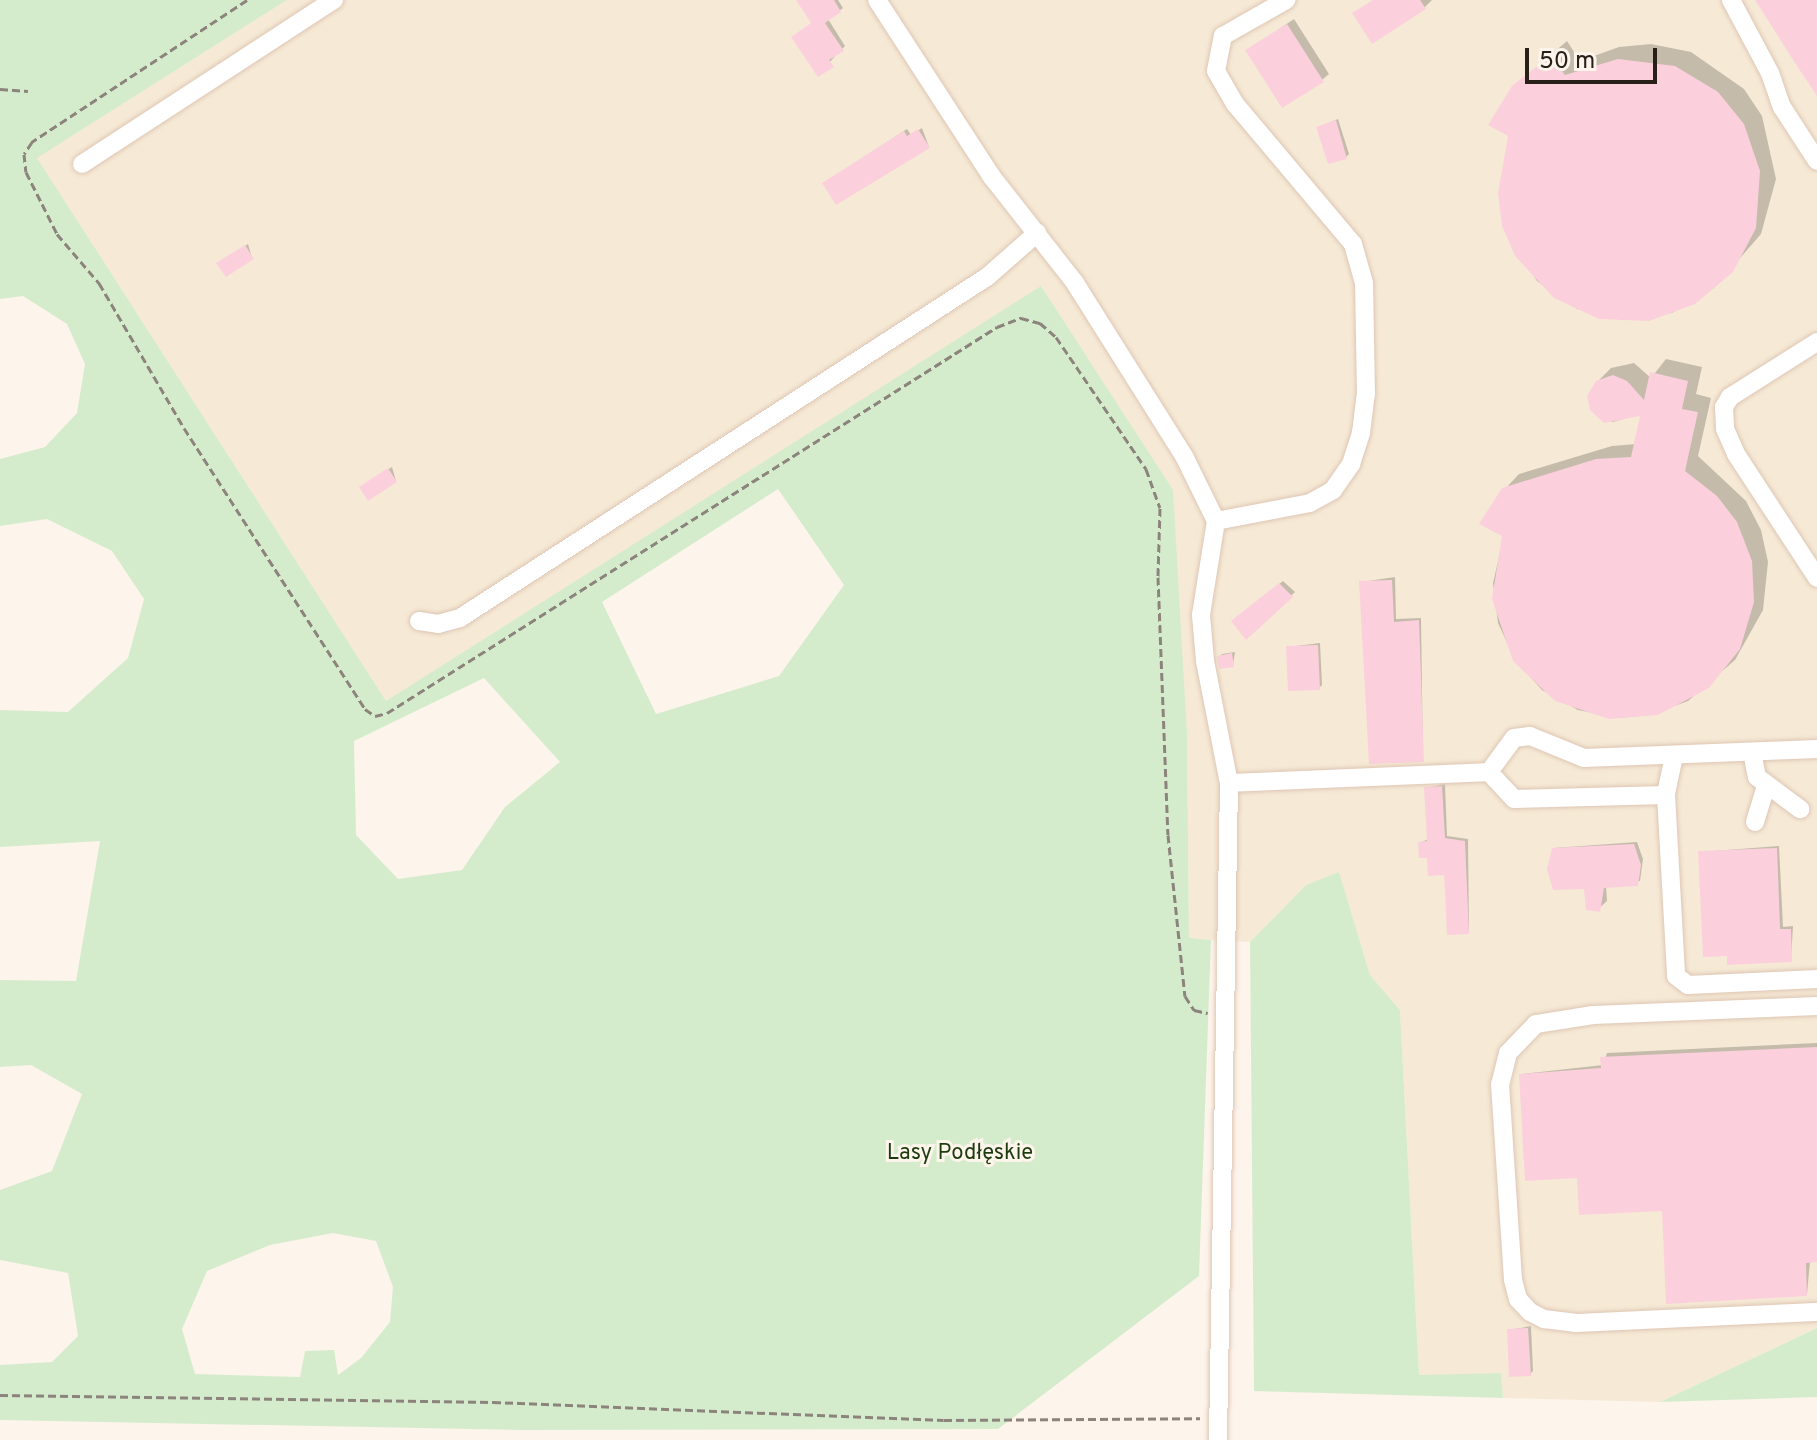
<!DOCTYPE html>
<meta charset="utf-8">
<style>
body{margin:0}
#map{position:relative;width:1817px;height:1440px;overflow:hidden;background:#fdf4ec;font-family:Overpass,sans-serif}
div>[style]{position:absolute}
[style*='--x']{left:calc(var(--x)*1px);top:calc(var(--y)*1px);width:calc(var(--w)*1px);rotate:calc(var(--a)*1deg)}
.industrial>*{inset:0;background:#f6ead6}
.green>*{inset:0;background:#d5eccc}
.shadow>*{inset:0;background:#0003}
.building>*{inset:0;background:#fbd0dc}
.path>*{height:3px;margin-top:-1.5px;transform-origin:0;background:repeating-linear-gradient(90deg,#8c847c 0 8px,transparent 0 12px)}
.roads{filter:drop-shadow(0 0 2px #dec6b4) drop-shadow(0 0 2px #dec6b4)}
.minor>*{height:18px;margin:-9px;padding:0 9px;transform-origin:9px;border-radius:9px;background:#fff}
span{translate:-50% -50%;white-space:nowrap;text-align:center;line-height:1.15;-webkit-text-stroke:6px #fdf4ec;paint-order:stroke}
.park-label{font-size:22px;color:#1c3c0e}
.scale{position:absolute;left:1525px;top:48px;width:132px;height:36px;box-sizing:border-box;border:4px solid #271f18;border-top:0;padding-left:10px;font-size:24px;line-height:28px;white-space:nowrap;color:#271f18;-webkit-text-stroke:6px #fdf4ec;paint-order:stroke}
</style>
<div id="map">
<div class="industrial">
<i style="clip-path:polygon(287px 0,1817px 0,1817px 1328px,1660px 1402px,1503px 1398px,1500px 1373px,1419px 1376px,1400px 1010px,1370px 975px,1339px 873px,1306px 885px,1250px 942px,1189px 939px,1187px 733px,1042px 286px,386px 702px,36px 158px)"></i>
</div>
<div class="green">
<i style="clip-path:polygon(evenodd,0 0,287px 0,37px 158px,386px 701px,1041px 286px,1173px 490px,1187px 733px,1189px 938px,1211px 940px,1199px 1276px,998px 1429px,524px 1430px,0 1420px,0 1365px,52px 1362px,78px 1336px,68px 1273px,0 1260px,0 1190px,52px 1171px,82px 1094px,31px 1065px,0 1067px,0 980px,76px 981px,100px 841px,0 847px,0 710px,68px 712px,128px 658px,144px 599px,112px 551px,47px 519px,0 526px,0 459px,45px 447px,77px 413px,85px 364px,67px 324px,23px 296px,0 299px,0 0,778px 489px,844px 585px,779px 676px,656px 714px,602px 602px,778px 489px,0 0,484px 678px,560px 762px,505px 807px,462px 870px,398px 879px,356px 835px,354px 741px,484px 678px,0 0,333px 1233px,376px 1241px,393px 1287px,390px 1322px,361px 1358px,338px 1375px,334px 1350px,305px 1351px,300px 1377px,195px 1374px,182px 1329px,207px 1271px,270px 1245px,333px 1233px)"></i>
<i style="clip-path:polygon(1339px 872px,1370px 975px,1400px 1010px,1419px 1375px,1501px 1373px,1503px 1398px,1254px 1391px,1250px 942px,1306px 885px)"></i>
<i style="clip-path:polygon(1817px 1328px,1817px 1397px,1660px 1402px)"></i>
</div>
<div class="shadow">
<i style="clip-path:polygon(799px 0,838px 0,843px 8px,828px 19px,845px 46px,818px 74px,813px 23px)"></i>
<i style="clip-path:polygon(1377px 0,1432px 0,1424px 8px,1355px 14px)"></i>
<i style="clip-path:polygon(1294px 19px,1329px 74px,1322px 80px,1248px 50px)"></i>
<i style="clip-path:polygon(1567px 41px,1580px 61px,1619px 47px,1651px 44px,1691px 52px,1744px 89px,1762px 116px,1776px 179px,1761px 234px,1714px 288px,1672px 313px,1624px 320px,1577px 309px,1537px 281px,1507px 233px,1513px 87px)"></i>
<i style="clip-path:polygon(1338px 119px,1349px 154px,1346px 157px,1319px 127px)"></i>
<i style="clip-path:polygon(922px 128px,929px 147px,827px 181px,907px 129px,911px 135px)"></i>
<i style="clip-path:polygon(248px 244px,252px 258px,222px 260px)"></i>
<i style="clip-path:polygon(1666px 359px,1702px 367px,1696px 394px,1711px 398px,1698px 456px,1746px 501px,1761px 530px,1768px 562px,1763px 610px,1735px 660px,1688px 701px,1650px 715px,1618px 718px,1578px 710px,1542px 690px,1515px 660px,1498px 623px,1493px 583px,1504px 535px,1504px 490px,1519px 474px,1612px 446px,1636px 444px,1643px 413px,1613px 422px,1597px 416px,1596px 383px,1611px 368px,1634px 363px,1651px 378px)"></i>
<i style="clip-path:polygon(392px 467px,396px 481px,365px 484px)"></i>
<i style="clip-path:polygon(1395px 577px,1396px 619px,1421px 618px,1423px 760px,1361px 582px)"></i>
<i style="clip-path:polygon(1283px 581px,1295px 592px,1246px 637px,1236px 618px)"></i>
<i style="clip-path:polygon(1320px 643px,1322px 685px,1319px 688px,1288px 647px)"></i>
<i style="clip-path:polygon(1235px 652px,1233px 665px,1219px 657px,1222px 654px)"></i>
<i style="clip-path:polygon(1445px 784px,1447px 836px,1468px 839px,1469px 932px,1446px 873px,1420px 843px,1428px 839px,1426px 788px)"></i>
<i style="clip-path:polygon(1637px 842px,1643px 859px,1640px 881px,1606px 886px,1607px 901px,1596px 911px,1586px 887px,1554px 848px)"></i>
<i style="clip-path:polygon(1779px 846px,1783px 927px,1793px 926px,1791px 960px,1700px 852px)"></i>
<i style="clip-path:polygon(1817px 1043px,1817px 1260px,1810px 1261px,1807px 1294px,1663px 1209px,1579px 1176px,1521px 1074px,1603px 1065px,1607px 1053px)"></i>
<i style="clip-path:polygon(1531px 1326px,1533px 1371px,1530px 1374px,1509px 1330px)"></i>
</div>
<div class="building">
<i style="clip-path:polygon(796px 0,834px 0,841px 12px,825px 23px,844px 51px,829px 60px,834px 67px,818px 77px,791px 37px,811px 23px)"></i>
<i style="clip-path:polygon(1373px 0,1420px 0,1426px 9px,1372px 44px,1352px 13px)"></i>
<i style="clip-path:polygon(1755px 0,1817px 0,1817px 96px,1797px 66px)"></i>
<i style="clip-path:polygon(1287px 24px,1324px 82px,1282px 108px,1245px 50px)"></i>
<i style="clip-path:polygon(1551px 55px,1565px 75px,1618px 59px,1675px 66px,1718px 92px,1744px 124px,1760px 171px,1756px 228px,1733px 272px,1695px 304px,1649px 321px,1599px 319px,1554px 298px,1515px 256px,1502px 226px,1498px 193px,1508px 136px,1488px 125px,1512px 86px)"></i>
<i style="clip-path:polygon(1336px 120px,1347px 159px,1328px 164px,1316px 127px)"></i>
<i style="clip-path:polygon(918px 129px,930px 148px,836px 205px,822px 183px,904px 131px,907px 136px)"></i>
<i style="clip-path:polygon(245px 245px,254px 259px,226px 277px,216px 263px)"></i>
<i style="clip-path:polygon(1650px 372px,1688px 381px,1682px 409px,1698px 412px,1685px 471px,1717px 496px,1737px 522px,1752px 561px,1754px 602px,1740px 649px,1709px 688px,1658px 715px,1609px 719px,1555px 701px,1513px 661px,1492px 599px,1502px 536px,1479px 524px,1502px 488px,1596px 459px,1631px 457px,1640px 416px,1604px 423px,1590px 410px,1587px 396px,1596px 381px,1613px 375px,1627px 381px,1644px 400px)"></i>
<i style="clip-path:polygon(388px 468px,397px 482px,368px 501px,359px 487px)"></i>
<i style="clip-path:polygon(1392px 580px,1394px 622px,1419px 620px,1424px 762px,1369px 764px,1359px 581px)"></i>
<i style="clip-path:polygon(1279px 583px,1293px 597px,1246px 640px,1231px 621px)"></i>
<i style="clip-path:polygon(1318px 645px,1320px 690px,1288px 691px,1286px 646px)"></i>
<i style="clip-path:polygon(1232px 653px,1234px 667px,1219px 669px,1217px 656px)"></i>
<i style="clip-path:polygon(1442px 786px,1445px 838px,1465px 841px,1469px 934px,1447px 935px,1444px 875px,1428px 876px,1427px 858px,1419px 858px,1418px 842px,1427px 841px,1424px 787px)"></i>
<i style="clip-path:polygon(1634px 844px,1641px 865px,1638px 886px,1604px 888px,1600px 912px,1586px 910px,1584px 889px,1553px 890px,1547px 869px,1552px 848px)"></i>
<i style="clip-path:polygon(1777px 848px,1780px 929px,1791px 929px,1792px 962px,1727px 965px,1727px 956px,1703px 957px,1698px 851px)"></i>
<i style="clip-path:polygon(1817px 1047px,1817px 1262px,1806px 1263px,1807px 1296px,1666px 1304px,1662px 1211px,1579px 1215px,1577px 1178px,1525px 1181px,1519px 1074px,1601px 1068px,1600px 1057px)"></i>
<i style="clip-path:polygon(1528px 1328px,1531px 1376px,1509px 1377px,1507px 1329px)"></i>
</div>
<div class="path">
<i style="--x:247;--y:0;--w:258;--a:146.6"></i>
<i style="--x:32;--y:142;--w:14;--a:124"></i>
<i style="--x:24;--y:154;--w:18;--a:84"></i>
<i style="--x:26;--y:172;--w:69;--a:63.4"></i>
<i style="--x:57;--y:234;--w:65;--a:49.4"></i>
<i style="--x:99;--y:283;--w:168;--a:59.6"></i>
<i style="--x:184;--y:428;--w:334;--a:57.2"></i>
<i style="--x:365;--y:709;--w:12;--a:35"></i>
<i style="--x:375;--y:716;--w:12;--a:-14"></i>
<i style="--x:387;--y:713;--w:722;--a:-32.33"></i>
<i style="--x:997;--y:327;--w:26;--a:-21"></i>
<i style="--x:1021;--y:318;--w:20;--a:15"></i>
<i style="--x:1040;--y:323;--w:21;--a:41"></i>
<i style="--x:1056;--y:337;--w:160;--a:55.7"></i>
<i style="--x:1146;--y:469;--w:41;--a:70.3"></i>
<i style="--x:1160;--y:508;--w:69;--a:91.7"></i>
<i style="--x:1158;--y:577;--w:258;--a:87.8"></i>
<i style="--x:1168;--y:835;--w:162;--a:84"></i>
<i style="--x:1185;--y:996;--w:17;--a:57"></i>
<i style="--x:1194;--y:1010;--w:14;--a:12"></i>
<i style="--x:0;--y:89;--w:28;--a:4"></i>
<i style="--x:0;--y:1395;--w:493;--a:0.8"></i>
<i style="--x:493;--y:1402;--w:451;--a:2.3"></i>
<i style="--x:944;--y:1420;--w:256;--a:-0.4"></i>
</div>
<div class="roads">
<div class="minor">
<i style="--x:877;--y:0;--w:211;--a:57"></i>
<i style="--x:992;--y:177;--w:135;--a:51.9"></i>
<i style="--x:1075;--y:283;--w:204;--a:57.8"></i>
<i style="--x:1184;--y:456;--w:72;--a:63.8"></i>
<i style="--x:1216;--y:521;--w:96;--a:-10.8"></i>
<i style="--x:1310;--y:503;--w:26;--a:-29"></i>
<i style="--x:1333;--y:490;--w:32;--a:-55"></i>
<i style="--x:1351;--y:464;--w:33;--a:-72"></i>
<i style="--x:1361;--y:433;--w:38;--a:-83"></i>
<i style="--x:1366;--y:395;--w:112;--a:-91"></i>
<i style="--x:1364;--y:283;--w:41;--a:-105.8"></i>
<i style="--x:1353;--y:244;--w:183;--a:-130.1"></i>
<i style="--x:1235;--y:104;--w:38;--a:-120"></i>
<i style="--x:1216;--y:71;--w:36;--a:-79"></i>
<i style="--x:1223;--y:36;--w:73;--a:-29.7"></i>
<i style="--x:1731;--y:0;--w:83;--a:61.9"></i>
<i style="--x:1770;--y:73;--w:36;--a:71"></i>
<i style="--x:1782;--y:107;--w:64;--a:57.1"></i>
<i style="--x:82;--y:164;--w:301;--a:-33.1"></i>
<i style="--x:1817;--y:342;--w:103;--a:147.7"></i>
<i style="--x:1730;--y:397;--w:12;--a:121"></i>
<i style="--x:1724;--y:407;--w:22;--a:87"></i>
<i style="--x:1725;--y:429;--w:27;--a:66"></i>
<i style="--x:1736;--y:454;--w:148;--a:56.8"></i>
<i style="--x:1216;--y:521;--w:95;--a:99.1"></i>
<i style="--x:1201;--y:615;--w:46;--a:85"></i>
<i style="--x:1205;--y:661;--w:124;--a:78.9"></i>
<i style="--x:1229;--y:783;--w:657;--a:90.96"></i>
<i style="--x:419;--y:621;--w:19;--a:9"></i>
<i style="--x:438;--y:624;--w:23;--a:-15"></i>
<i style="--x:460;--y:618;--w:628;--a:-32.91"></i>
<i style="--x:987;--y:277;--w:67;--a:-41.3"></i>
<i style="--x:1752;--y:752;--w:25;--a:79"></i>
<i style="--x:1757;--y:777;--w:54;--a:36.7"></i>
<i style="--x:1674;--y:756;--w:40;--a:102"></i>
<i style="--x:1666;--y:795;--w:152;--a:178.5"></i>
<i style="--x:1514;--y:799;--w:37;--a:-133"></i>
<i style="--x:1489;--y:772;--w:42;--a:-53.7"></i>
<i style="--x:1514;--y:738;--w:16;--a:-7"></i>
<i style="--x:1530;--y:736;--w:58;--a:22.2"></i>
<i style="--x:1584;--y:758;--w:233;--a:-2.2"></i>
<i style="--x:1229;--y:783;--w:260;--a:-2.4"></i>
<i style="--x:1666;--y:795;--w:181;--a:86.8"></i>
<i style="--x:1676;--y:976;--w:15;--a:37"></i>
<i style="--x:1688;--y:985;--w:129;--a:-2.7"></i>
<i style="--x:1755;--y:822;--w:39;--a:-73"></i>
<i style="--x:1817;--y:1006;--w:224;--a:177.7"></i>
<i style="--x:1593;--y:1015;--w:58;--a:171"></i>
<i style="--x:1536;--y:1024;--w:40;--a:134"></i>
<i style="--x:1508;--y:1053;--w:32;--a:104"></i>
<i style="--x:1500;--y:1084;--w:196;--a:86.2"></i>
<i style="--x:1513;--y:1280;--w:20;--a:75"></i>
<i style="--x:1518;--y:1299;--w:18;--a:47"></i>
<i style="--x:1530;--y:1312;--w:16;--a:27"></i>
<i style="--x:1544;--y:1319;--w:31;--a:7"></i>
<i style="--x:1575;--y:1323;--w:242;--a:-2.6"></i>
</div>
</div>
<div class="park-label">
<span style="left:960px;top:1154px">Lasy Podłęskie</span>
</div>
<div class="scale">50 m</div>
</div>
